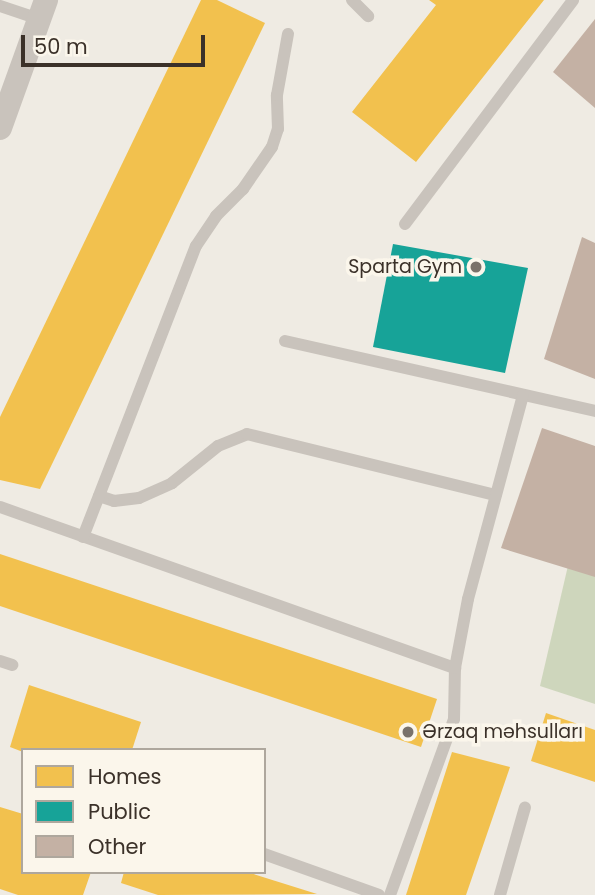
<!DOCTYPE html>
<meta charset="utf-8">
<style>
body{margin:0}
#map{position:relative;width:595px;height:895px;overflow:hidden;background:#efebe3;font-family:Poppins,sans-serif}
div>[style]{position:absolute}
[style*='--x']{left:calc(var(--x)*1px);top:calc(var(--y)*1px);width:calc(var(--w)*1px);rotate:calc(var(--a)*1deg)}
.green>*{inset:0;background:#ced6bc}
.homes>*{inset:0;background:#f2c14e}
.public>*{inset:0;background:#17a398}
.building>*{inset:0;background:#c4b1a4}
.service>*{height:12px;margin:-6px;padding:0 6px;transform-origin:6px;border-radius:6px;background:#c9c3bc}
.minor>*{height:24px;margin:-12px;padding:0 12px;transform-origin:12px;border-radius:12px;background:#c9c3bc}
.dots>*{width:19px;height:19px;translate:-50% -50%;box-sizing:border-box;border:4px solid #fbf6eb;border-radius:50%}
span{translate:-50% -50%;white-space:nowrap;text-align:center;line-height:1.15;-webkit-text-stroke:7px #fbf6eb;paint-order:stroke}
.poi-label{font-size:19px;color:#3b3129}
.right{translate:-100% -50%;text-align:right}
.left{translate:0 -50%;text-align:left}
.legend{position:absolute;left:21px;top:748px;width:245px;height:126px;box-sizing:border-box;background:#fbf6eb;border:2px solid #aea79d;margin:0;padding:9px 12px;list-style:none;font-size:21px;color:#3b3129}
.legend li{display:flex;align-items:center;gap:14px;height:35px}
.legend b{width:35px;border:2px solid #aea79d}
.scale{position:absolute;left:21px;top:35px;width:184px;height:32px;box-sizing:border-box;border:4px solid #3b3129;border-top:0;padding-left:9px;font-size:21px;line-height:24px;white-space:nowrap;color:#3b3129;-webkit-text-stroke:5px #fbf6eb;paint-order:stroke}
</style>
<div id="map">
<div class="green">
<i style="clip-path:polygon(595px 473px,595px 704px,540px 686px,587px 484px)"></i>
</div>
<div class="homes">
<i style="clip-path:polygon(201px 0,217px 0,265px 23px,40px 489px,0 480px,0 417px)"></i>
<i style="clip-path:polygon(429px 0,544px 0,416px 162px,352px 112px,436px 5px)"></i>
<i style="clip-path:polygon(0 554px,437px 699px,421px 747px,0 606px)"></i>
<i style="clip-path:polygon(29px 685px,141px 722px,132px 750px,23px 752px,10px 747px)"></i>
<i style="clip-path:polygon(546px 713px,595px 730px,595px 782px,531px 761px)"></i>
<i style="clip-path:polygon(452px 752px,510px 767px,466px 895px,406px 895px)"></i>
<i style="clip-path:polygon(0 807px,23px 814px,23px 872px,91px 872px,83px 895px,18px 895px,0 889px)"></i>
<i style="clip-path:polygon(124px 872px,247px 872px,317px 894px,158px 895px,121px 883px)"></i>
</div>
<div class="public">
<i style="clip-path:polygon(393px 244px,528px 268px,505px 373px,373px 347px)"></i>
</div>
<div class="building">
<i style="clip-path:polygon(595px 19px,595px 108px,553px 72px)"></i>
<i style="clip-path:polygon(582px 237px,595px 243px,595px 379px,544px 359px)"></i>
<i style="clip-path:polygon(542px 428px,595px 446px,595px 577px,501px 548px)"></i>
</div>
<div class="service">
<i style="--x:352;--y:0;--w:23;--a:45"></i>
<i style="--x:0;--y:6;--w:41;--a:18.4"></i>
<i style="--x:405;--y:224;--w:280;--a:-53.1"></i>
<i style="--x:285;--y:341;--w:318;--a:12.7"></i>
<i style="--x:99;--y:496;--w:16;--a:18"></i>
<i style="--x:114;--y:501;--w:25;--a:-7"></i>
<i style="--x:139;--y:498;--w:36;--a:-24"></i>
<i style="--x:172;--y:483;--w:59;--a:-38.8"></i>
<i style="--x:218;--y:446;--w:31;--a:-22"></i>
<i style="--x:247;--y:434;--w:256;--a:13.8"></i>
<i style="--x:0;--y:507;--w:483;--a:19.5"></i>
<i style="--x:83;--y:537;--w:312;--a:-68.8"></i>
<i style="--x:196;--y:246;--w:36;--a:-56"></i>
<i style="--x:216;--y:216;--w:38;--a:-45"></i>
<i style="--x:243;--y:189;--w:51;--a:-55.4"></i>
<i style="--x:272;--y:147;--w:19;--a:-72"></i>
<i style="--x:278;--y:129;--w:34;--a:-92"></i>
<i style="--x:277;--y:95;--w:62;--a:-79.8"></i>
<i style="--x:0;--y:661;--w:13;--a:18"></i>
<i style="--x:264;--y:854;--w:122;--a:19.6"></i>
<i style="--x:390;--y:895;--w:187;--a:-70"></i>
<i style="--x:454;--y:719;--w:51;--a:-88.9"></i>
<i style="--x:455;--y:668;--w:70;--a:-79.3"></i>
<i style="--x:468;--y:599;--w:211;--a:-74.9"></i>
<i style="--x:500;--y:895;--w:91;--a:-74.1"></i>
</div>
<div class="minor">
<i style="--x:0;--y:128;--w:136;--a:-70.2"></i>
</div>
<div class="dots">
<i style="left:476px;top:267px;background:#7a726a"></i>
<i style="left:408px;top:732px;background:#7a726a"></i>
</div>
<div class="poi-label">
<span class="right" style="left:462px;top:267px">Sparta Gym</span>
<span class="left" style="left:422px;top:732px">Ərzaq məhsulları</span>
</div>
<ul class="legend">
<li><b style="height:19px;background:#f2c14e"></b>Homes</li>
<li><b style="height:19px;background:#17a398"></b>Public</li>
<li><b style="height:19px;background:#c4b1a4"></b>Other</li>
</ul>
<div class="scale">50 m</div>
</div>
